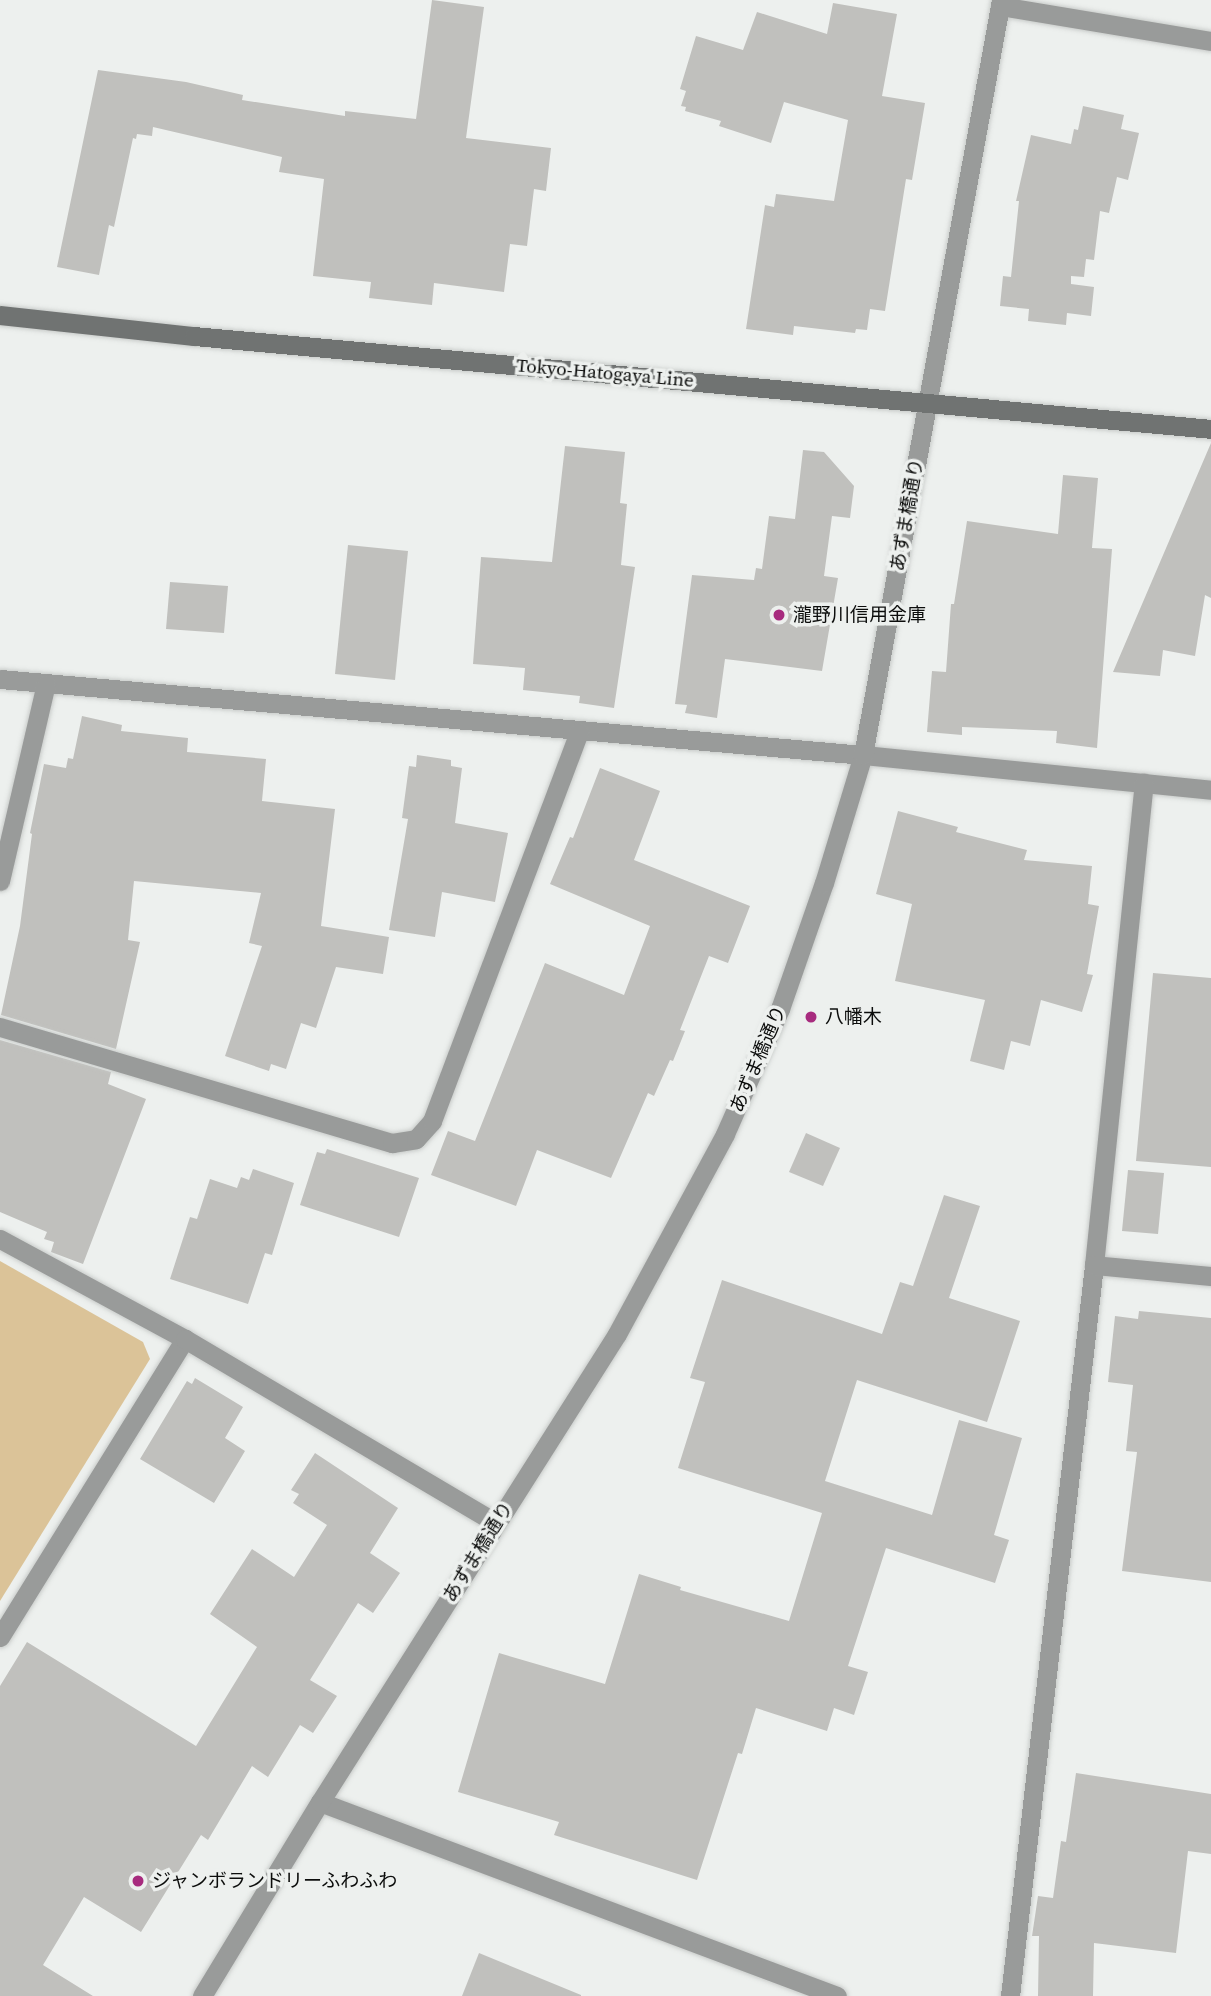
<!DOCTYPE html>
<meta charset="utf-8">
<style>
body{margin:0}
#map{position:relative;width:1211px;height:1996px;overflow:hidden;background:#edf0ee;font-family:"Source Serif 4","Noto Sans JP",serif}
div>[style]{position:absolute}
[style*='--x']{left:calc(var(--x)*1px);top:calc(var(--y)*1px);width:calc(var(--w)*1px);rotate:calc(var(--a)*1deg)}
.green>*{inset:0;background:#dbc398}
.building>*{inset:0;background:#c0c0bd}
.roads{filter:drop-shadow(0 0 2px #c9ccca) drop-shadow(0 0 2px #c9ccca)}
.minor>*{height:19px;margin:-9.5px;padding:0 9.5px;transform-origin:9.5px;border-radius:9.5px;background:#999b9a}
.tertiary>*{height:19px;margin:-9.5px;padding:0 9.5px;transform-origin:9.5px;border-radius:9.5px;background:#999b9a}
.secondary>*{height:19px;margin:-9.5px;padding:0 9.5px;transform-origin:9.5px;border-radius:9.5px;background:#707372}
.dots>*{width:19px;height:19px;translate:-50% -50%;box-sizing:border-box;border:4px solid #edf0ee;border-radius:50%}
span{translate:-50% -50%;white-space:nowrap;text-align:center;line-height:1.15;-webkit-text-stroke:7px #edf0ee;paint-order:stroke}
.street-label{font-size:19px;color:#0c0d0c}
.poi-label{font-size:19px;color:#0c0d0c}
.left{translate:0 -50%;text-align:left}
</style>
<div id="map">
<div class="green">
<i style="clip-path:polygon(0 1261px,143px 1342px,150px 1359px,0 1601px)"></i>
</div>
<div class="building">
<i style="clip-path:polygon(432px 0,484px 7px,466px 138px,551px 148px,546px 191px,534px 189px,527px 246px,510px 244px,504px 292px,434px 283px,432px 305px,369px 298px,371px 282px,313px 276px,324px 179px,279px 172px,282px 157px,153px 127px,152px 136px,137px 134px,136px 139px,133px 138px,114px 227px,109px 225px,99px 275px,57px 267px,98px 70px,186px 82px,243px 95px,242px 100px,345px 116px,345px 111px,416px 119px)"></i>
<i style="clip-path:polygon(833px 3px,897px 14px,882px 96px,925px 103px,912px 180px,906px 179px,885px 311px,870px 309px,867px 330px,856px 329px,855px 333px,794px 326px,793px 335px,746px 329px,765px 205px,774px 207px,776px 194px,834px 201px,848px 120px,784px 102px,771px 143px,719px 126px,721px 121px,685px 111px,686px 107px,681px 106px,686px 91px,680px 89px,696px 36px,743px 50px,757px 12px,827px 34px)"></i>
<i style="clip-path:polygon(1083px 106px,1124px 115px,1121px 129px,1139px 133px,1128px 180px,1117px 177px,1109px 213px,1100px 211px,1094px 260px,1086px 259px,1084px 277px,1071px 276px,1071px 284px,1094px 287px,1091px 316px,1067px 313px,1066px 325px,1028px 321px,1029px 309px,1000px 306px,1003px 276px,1011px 277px,1019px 201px,1016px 201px,1031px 135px,1071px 144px,1074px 129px,1078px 130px)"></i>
<i style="clip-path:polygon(1211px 443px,1211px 598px,1205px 595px,1195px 656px,1163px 650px,1160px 676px,1113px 672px)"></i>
<i style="clip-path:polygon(565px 446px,625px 452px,620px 503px,627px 504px,621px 565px,635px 567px,614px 708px,579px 703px,580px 696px,523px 690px,525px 668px,473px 664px,481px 557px,552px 562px)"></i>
<i style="clip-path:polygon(803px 450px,824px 452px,854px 486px,850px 518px,832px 516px,824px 576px,838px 578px,822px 671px,725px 659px,717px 718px,685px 713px,687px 705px,675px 704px,692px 575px,754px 580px,756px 568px,762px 569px,769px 516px,795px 519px)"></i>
<i style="clip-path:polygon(1063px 475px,1098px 478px,1092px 548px,1112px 549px,1097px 748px,1056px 743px,1057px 731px,962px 727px,962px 735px,927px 732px,932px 671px,946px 672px,951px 604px,954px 604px,967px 521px,1058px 534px)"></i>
<i style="clip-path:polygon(348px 545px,408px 551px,395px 680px,335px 674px)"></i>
<i style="clip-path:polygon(170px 582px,228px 586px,224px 633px,166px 629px)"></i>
<i style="clip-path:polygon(82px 716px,122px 725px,121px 731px,188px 738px,187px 752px,266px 759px,262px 801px,335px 809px,321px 926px,389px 937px,383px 974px,336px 967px,316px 1028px,301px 1023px,286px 1069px,271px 1064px,269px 1071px,225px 1056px,262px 946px,249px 943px,261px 893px,134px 881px,128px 940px,140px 942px,116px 1049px,1px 1015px,20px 926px,32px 834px,30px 833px,44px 764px,66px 768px,68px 758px,73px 759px)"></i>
<i style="clip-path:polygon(417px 755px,451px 760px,451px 766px,462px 768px,455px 823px,508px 833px,495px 902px,442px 892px,435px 937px,389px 930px,408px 819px,402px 818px,409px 766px,416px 767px)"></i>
<i style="clip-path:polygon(600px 768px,660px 791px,634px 860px,750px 906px,728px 963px,709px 956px,680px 1030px,685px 1031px,673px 1061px,670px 1060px,654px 1096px,648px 1093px,611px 1178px,537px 1150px,516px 1206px,431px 1175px,448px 1131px,475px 1141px,545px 963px,624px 995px,650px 926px,550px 884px,570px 837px,573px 838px)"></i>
<i style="clip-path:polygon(898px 811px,958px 827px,956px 832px,1027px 850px,1024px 860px,1092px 866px,1088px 904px,1099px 906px,1087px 974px,1093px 975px,1082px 1012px,1041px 1000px,1030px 1046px,1011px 1041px,1004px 1070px,970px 1061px,985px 1000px,895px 981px,912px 904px,876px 894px)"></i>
<i style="clip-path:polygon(1153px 973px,1211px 978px,1211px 1167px,1136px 1161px)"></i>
<i style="clip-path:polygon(0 1040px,111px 1072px,108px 1084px,146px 1099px,83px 1264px,51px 1252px,54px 1242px,44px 1239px,47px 1232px,0 1212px)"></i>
<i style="clip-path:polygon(806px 1133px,840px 1148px,823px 1186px,789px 1172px)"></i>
<i style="clip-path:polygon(327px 1149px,419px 1178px,399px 1237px,300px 1205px,317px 1152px,325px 1154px)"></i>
<i style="clip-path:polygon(253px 1169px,294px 1183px,272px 1255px,265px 1253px,248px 1304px,170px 1279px,190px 1217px,197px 1219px,210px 1179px,237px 1188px,241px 1177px,249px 1180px)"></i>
<i style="clip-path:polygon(1128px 1170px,1164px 1173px,1158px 1234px,1122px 1231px)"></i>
<i style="clip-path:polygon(944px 1195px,980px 1206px,949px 1298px,1020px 1321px,987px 1422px,857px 1380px,825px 1481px,932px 1515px,959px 1420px,1022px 1438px,994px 1535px,1009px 1540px,995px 1583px,886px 1548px,848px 1666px,868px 1672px,854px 1715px,834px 1708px,827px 1731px,756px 1708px,742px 1754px,738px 1753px,697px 1880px,554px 1835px,559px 1822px,458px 1792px,499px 1653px,605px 1684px,639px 1574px,681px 1587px,680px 1590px,789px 1621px,822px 1513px,678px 1468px,705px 1382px,690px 1378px,722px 1280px,882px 1334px,900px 1282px,913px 1286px)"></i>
<i style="clip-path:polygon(1139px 1311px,1211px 1318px,1211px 1582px,1122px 1571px,1137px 1452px,1126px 1451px,1133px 1385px,1108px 1382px,1115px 1316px,1138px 1319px)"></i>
<i style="clip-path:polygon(195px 1378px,243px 1407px,225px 1438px,245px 1451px,214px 1503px,140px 1459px,187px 1381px,192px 1384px)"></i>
<i style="clip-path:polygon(315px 1453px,398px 1508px,370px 1553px,400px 1573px,373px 1613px,358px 1603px,310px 1680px,337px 1696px,313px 1733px,300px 1725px,268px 1777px,252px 1766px,208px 1840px,201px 1835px,141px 1932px,84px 1897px,43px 1965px,93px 1996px,0 1996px,0 1686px,27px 1642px,196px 1746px,257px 1647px,210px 1614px,252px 1549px,294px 1577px,327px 1525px,293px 1503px,299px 1494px,291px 1490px)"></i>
<i style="clip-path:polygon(1076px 1773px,1211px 1794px,1211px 1854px,1188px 1851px,1176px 1953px,1094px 1943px,1093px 1996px,1038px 1996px,1039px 1936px,1032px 1936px,1038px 1896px,1053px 1898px,1061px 1841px,1066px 1842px)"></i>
<i style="clip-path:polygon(479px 1953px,581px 1995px,581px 1996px,462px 1996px)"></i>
</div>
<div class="roads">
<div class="minor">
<i style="--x:1000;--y:6;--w:214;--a:9.4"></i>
<i style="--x:0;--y:679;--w:866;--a:5.03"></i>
<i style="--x:863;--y:755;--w:350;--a:5.7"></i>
<i style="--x:0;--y:1027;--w:409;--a:16.5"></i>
<i style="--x:392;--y:1143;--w:24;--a:-9"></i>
<i style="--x:416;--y:1139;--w:24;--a:-48"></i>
<i style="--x:432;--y:1121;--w:416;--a:-69.3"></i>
<i style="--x:0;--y:1637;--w:351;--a:-58.2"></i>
<i style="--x:320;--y:1802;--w:552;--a:20.57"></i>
<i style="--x:1010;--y:1996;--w:736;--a:-83.44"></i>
<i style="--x:1094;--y:1265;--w:485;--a:-84.1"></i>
</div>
<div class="tertiary">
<i style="--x:0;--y:881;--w:202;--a:-76.9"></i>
<i style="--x:0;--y:1239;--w:210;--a:28.4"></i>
<i style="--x:185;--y:1339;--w:361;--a:30.6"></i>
<i style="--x:1094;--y:1265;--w:118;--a:5.4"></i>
<i style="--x:202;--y:1996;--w:227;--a:-58.7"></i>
<i style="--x:320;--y:1802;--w:554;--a:-57.6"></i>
<i style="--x:617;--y:1334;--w:227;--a:-61.6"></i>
<i style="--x:725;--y:1134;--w:137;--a:-66.3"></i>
<i style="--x:780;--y:1009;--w:133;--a:-70.8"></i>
<i style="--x:824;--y:883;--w:134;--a:-73.1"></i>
<i style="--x:863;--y:755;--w:768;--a:-79.64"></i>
</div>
<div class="secondary">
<i style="--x:0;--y:315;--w:195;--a:6.2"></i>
<i style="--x:194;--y:336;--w:1021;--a:5.22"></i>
</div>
</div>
<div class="dots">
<i style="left:779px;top:615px;background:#a72b7e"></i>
<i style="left:811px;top:1017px;background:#a72b7e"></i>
<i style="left:138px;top:1881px;background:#a72b7e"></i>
</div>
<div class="street-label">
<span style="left:605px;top:373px;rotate:5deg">Tokyo-Hatogaya Line</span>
<span style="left:907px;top:515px;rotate:-80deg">あずま橋通り</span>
<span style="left:758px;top:1059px;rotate:-67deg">あずま橋通り</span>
<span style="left:478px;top:1552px;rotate:-58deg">あずま橋通り</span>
</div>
<div class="poi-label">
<span class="left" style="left:793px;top:615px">瀧野川信用金庫</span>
<span class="left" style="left:825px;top:1017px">八幡木</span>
<span class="left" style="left:152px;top:1881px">ジャンボランドリーふわふわ</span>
</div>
</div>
